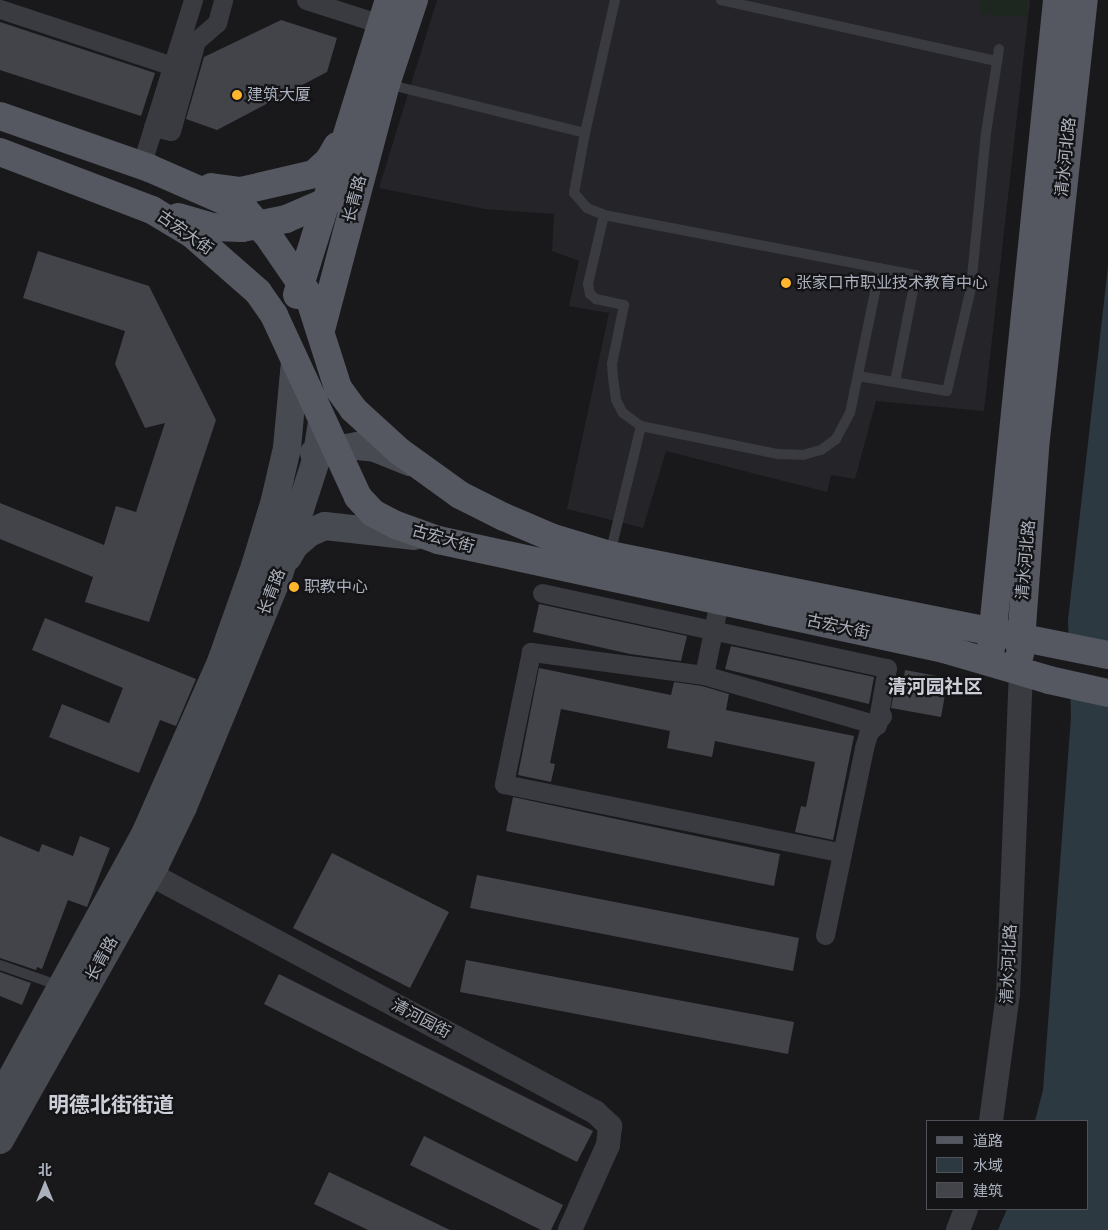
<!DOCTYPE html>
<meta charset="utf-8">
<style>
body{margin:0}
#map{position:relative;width:1108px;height:1230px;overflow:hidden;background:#19191c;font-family:Helvetica,"Noto Sans SC",sans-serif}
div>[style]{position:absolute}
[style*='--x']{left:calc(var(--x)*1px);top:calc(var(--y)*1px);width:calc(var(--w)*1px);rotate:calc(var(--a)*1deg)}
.built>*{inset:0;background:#252529}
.green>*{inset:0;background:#1e271f}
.water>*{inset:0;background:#2d3941}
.pier>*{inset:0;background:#19191c}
.building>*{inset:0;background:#434449}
.service>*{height:10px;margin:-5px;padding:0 5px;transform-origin:5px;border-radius:5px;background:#393b41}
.minor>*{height:19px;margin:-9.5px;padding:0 9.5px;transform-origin:9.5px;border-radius:9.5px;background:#393b41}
.tertiary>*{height:24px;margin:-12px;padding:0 12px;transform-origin:12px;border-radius:12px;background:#393b41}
.secondary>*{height:28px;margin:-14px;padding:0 14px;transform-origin:14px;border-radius:14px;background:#474a51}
.primary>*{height:28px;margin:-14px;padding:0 14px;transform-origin:14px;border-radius:14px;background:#555860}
.dots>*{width:14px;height:14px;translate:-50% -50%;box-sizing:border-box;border:2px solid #141417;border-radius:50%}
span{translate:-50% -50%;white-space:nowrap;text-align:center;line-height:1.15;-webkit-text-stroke:4.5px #141417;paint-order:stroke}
.poi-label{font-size:16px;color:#aab0bc}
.left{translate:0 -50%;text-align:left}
.street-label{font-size:16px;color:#aab0bc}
.quarter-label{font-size:19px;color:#cccfd8;font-weight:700}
.district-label{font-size:21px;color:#cccfd8;font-weight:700}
.legend{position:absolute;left:926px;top:1120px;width:162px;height:90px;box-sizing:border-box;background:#141417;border:1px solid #505259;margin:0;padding:6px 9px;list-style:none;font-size:15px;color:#aab0bc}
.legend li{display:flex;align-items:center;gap:10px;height:25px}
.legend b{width:25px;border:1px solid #505259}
.north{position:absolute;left:20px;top:1160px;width:50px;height:50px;-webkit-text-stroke:4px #141417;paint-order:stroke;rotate:0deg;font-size:14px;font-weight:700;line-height:20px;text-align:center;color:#aab0bc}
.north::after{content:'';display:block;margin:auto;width:18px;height:22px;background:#aab0bc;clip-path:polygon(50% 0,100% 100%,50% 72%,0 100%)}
</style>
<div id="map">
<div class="built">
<i style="clip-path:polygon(437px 0,1030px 0,984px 411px,876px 401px,855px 479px,831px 475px,827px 492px,666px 451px,643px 528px,567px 509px,609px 313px,569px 306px,579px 261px,552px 251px,554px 214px,485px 209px,379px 188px)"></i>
</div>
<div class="green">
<i style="clip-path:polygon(981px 0,1028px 0,1027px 17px,979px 14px)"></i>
</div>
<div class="water">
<i style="clip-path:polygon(1108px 266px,1108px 1230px,998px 1230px,1007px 1209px,1087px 1209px,1087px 1121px,1035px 1121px,1043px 1090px,1071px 717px,1068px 620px)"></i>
</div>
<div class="pier">
<i style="clip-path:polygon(1066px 637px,1108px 646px,1108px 706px,1068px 698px)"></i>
</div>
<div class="building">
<i style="clip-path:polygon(281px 20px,337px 38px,327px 72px,217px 130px,186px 119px,204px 57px)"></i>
<i style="clip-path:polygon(0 22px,155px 73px,141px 116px,0 70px)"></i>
<i style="clip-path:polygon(38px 251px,149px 286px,216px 420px,149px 622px,85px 602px,93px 577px,0 539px,0 503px,104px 545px,116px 506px,136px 512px,165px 423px,145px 428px,115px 364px,125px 331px,23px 298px)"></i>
<i style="clip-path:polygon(539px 604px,687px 636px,681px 661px,630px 654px,533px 632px)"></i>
<i style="clip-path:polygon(45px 618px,196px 679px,176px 726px,160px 720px,139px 773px,49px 737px,62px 704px,109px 723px,123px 688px,32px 650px)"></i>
<i style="clip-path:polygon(731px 646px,874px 677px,869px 704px,725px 669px)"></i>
<i style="clip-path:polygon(539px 668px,671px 695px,674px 682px,702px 686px,729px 694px,726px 710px,854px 736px,833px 840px,795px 832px,801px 806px,806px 807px,815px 762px,715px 741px,712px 757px,667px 748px,670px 731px,561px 709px,550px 763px,555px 764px,551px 782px,518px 775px)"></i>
<i style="clip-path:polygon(905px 670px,948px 678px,941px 717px,891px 708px,897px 676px,904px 677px)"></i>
<i style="clip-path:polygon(513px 797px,780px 854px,774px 886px,506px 831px)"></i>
<i style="clip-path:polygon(0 836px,39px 852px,42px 844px,73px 856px,80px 836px,110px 848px,87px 907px,68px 900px,42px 969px,37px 967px,36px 970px,0 958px)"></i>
<i style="clip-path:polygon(332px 853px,449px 912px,410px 988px,293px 928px)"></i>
<i style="clip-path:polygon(477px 875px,799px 938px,793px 971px,470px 908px)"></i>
<i style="clip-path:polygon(466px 960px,794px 1022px,788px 1054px,460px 992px)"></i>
<i style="clip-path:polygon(0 972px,31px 983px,22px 1005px,0 996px)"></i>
<i style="clip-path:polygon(279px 974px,593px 1131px,577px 1162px,264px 1004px)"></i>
<i style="clip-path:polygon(424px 1136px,563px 1205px,551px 1230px,541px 1230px,410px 1165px)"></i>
<i style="clip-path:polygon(329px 1172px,450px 1230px,368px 1230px,314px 1204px)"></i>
</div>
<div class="service">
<i style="--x:721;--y:0;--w:283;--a:12.5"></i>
<i style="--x:387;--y:84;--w:204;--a:13.9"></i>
<i style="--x:585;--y:133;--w:136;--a:-77.3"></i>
<i style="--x:585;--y:133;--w:61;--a:100.4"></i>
<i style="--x:574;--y:193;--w:20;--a:49"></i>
<i style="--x:587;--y:208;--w:18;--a:22"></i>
<i style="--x:604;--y:215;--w:71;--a:103.1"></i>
<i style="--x:588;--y:284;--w:10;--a:79"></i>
<i style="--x:590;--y:294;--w:8;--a:40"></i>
<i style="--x:596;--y:299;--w:29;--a:12"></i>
<i style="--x:624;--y:305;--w:60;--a:101.5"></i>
<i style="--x:612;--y:364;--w:14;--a:86"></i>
<i style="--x:613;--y:378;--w:22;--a:82"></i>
<i style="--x:616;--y:400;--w:15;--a:62"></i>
<i style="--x:623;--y:413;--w:22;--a:36"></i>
<i style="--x:641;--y:426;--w:140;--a:11.6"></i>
<i style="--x:778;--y:454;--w:25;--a:2"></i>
<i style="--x:803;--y:455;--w:19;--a:-16"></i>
<i style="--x:821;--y:450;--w:19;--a:-36"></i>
<i style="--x:836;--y:439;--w:30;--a:-62"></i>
<i style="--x:850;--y:413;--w:148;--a:-78.3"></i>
<i style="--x:604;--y:215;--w:318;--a:10.9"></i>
<i style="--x:916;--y:275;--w:109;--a:101.1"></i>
<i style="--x:858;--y:376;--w:90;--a:9.6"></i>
<i style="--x:947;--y:391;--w:106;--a:-76.9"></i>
<i style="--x:971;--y:288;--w:156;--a:-84.5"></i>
<i style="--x:986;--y:133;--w:85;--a:-81.2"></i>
<i style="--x:610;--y:554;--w:132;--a:-76.4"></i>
<i style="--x:0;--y:965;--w:64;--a:19.3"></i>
</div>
<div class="minor">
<i style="--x:306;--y:0;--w:91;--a:17.8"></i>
<i style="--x:0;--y:9;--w:181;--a:18.3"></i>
<i style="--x:153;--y:127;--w:18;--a:13"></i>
<i style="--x:171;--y:131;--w:93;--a:-74.5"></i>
<i style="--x:196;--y:41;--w:28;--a:-41"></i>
<i style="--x:217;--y:23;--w:24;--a:-75"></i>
<i style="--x:141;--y:166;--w:174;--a:-72.6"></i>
<i style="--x:542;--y:593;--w:353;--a:12.3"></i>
<i style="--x:887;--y:668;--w:58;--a:100"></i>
<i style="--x:877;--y:725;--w:180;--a:-163.9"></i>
<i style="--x:704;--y:675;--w:175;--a:-172.4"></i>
<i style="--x:531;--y:652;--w:135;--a:101.6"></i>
<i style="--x:504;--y:784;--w:345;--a:11.5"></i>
<i style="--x:704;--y:675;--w:76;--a:-78.5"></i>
<i style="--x:825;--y:935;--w:191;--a:-78.2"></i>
<i style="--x:864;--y:748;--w:15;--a:-74"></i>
<i style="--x:868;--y:734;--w:23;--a:-52"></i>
</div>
<div class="tertiary">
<i style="--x:133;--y:865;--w:524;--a:28.13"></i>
<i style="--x:595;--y:1112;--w:21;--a:43"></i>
<i style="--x:610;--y:1126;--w:19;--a:96"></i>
<i style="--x:608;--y:1145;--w:93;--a:114.1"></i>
<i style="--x:991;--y:1121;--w:128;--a:-82.4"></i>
<i style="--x:1008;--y:994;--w:323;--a:-87.7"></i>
<i style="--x:958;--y:1230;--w:22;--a:-69"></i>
</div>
<div class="secondary">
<i style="--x:314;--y:453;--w:44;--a:-9.2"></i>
<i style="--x:357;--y:446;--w:18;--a:6"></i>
<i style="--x:375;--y:448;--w:38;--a:22"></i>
<i style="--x:288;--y:557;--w:13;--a:-61"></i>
<i style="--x:294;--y:546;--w:20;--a:-41"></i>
<i style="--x:309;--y:533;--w:17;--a:-24"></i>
<i style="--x:325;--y:526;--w:90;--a:6.4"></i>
<i style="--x:0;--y:1099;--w:304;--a:-61.3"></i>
<i style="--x:146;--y:832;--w:186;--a:-66.2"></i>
<i style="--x:221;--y:662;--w:102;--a:-70.5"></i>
<i style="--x:255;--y:566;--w:69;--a:-73.1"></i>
<i style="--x:275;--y:500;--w:53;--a:-77"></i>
<i style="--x:287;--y:448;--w:87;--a:-84.7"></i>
<i style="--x:0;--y:1140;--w:318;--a:-60.6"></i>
<i style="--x:156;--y:863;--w:62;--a:-64.3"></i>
<i style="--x:183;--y:807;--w:252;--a:-67.6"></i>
<i style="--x:279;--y:574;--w:120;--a:-72"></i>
<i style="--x:316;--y:460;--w:38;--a:-81"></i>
</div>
<div class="primary">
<i style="--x:0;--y:116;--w:158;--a:19.2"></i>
<i style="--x:149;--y:168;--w:105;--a:23.6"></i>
<i style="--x:245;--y:210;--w:36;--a:48"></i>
<i style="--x:269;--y:237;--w:69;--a:55.6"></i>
<i style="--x:308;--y:294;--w:99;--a:72.3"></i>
<i style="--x:338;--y:388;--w:26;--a:54"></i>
<i style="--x:353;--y:409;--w:62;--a:42.4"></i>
<i style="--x:399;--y:451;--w:75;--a:35.8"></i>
<i style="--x:460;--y:495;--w:49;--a:26.6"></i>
<i style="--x:504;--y:517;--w:53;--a:23.2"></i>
<i style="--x:553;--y:538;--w:59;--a:16.6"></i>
<i style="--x:610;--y:555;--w:508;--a:11.35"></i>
<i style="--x:0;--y:152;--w:163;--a:20.9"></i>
<i style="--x:152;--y:210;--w:47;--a:31"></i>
<i style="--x:192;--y:234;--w:88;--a:41.3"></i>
<i style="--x:258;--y:292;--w:28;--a:55"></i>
<i style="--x:274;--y:315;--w:200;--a:65.2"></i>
<i style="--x:358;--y:497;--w:22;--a:47"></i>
<i style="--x:373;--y:513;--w:26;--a:28"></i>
<i style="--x:396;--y:525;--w:45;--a:19.7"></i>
<i style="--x:438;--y:540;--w:518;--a:12.16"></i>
<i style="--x:944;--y:649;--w:109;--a:16.4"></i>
<i style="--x:1049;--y:680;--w:60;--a:12.4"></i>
<i style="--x:211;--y:187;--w:30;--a:8"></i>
<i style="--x:241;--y:191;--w:75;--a:-13.1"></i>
<i style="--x:314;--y:174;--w:21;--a:-43"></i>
<i style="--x:329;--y:160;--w:16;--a:-60"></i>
<i style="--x:178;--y:217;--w:35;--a:16"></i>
<i style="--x:212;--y:227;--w:30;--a:2"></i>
<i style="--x:242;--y:228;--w:45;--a:-11.6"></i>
<i style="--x:286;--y:219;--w:56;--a:-23.3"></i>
<i style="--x:297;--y:295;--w:309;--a:-72.7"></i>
<i style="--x:321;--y:330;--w:254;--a:-75.2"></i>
<i style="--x:386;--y:84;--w:89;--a:-71.6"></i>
<i style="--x:991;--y:648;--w:651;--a:-84.18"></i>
<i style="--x:1020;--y:654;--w:207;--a:-85.8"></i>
<i style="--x:1035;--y:448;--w:451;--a:-83.8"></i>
</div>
<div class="dots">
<i style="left:237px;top:95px;background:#ffb62d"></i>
<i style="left:786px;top:283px;background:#ffb62d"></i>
<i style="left:294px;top:587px;background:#ffb62d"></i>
</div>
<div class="poi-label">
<span class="left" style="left:247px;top:95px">建筑大厦</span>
<span class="left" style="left:796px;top:283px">张家口市职业技术教育中心</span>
<span class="left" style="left:304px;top:587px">职教中心</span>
</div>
<div class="street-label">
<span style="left:1066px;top:157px;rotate:-84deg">清水河北路</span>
<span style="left:355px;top:199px;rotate:-75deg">长青路</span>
<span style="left:185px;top:233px;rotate:35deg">古宏大街</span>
<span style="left:443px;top:539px;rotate:16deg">古宏大街</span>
<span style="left:1026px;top:560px;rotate:-85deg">清水河北路</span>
<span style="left:272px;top:592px;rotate:-69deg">长青路</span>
<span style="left:838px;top:627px;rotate:12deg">古宏大街</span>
<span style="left:102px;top:959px;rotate:-61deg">长青路</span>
<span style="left:1009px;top:964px;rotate:-87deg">清水河北路</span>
<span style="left:421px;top:1019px;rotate:28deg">清河园街</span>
</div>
<div class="quarter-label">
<span style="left:935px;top:687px">清河园社区</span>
</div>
<div class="district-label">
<span style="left:111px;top:1105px">明德北街街道</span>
</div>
<ul class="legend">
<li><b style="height:6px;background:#555860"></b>道路</li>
<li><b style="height:14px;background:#2d3941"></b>水域</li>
<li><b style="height:14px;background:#434449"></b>建筑</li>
</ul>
<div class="north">北</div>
</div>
